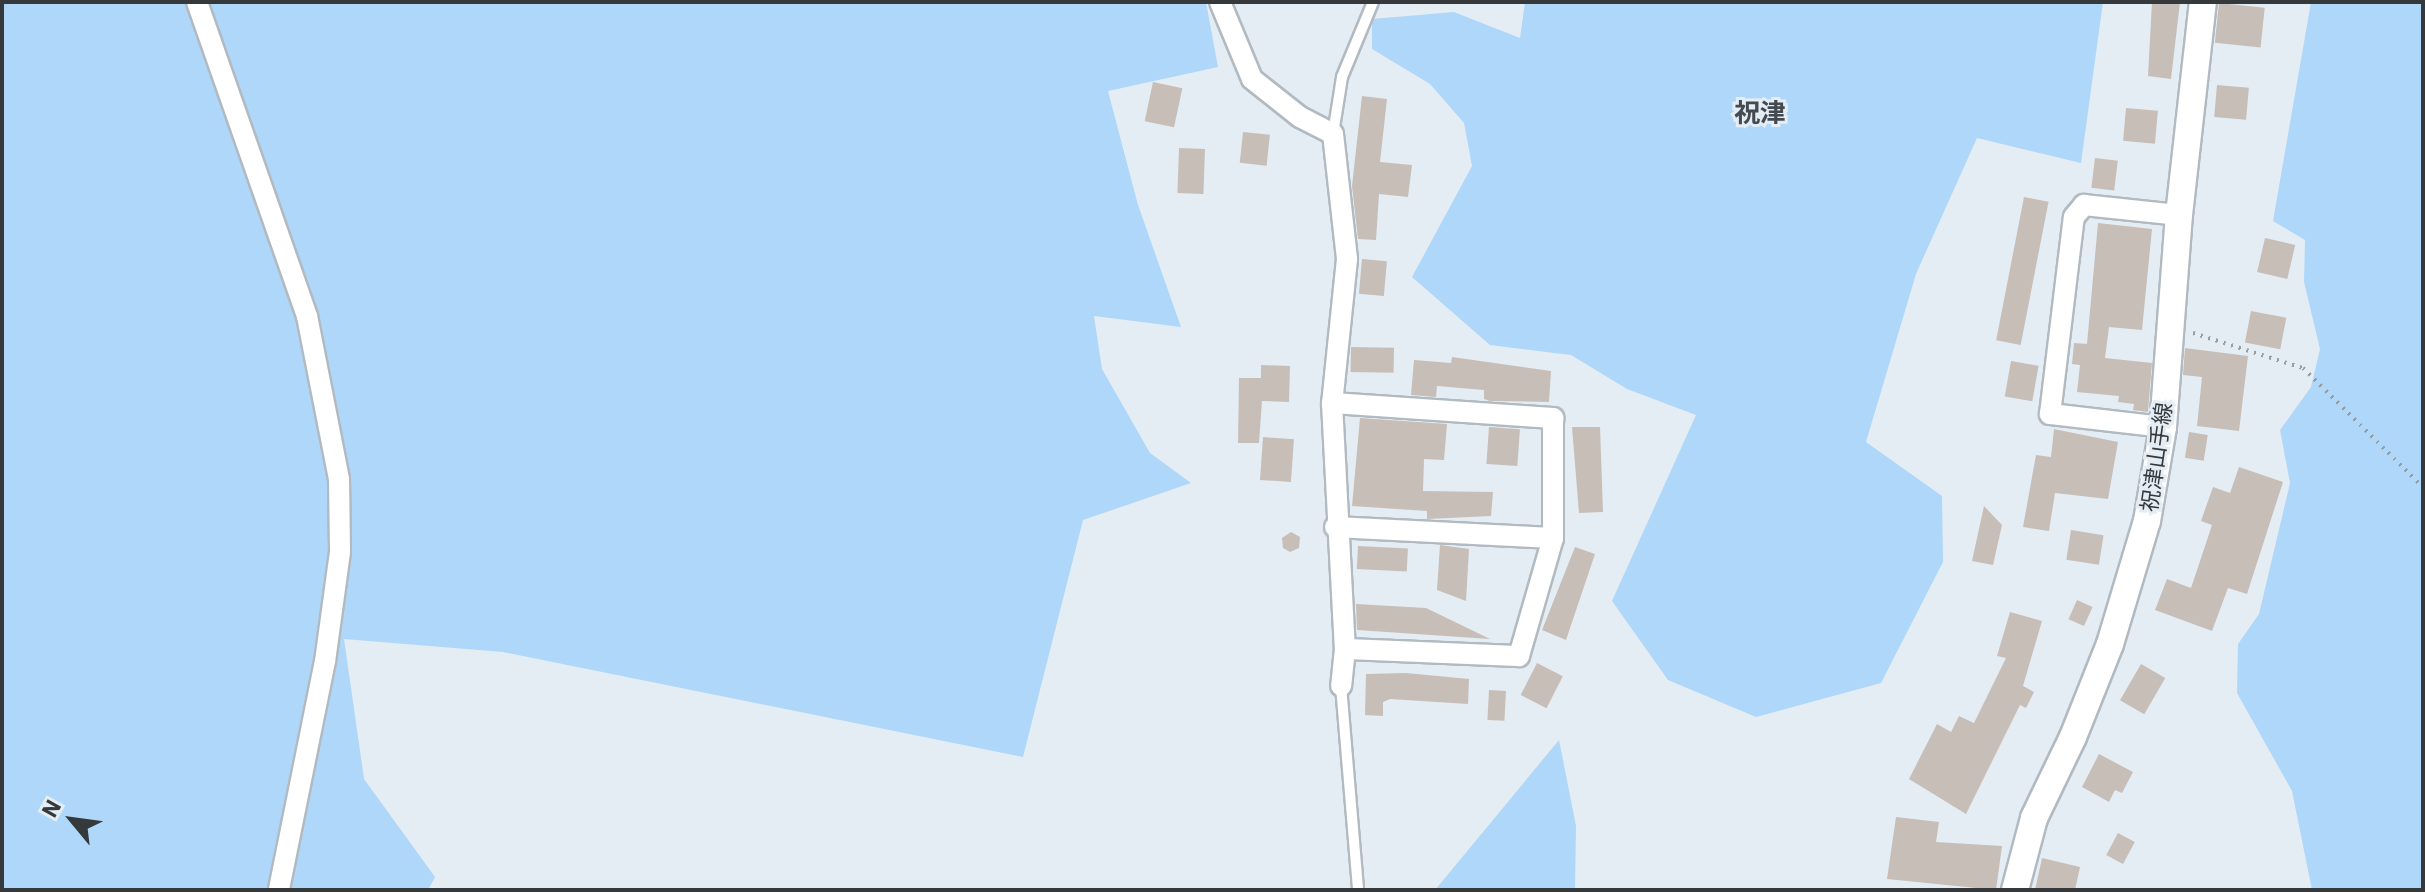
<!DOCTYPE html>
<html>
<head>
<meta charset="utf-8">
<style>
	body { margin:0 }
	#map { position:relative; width:2425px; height:892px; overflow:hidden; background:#e4edf4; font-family:"IBM Plex Sans","Noto Sans JP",sans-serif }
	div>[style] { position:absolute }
	.green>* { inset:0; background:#afd7f9 }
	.building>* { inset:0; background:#c7beb8; transform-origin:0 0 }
	.path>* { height:4px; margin-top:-2px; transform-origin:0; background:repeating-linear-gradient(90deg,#979ea3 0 2px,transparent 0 8px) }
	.roads { filter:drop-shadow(2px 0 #b2bac1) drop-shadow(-2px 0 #b2bac1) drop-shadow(0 2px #b2bac1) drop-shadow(0 -2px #b2bac1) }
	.service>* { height:10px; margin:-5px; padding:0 5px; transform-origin:5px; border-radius:5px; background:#fff }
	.minor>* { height:20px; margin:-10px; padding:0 10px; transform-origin:10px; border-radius:10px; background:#fff }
	.tertiary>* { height:26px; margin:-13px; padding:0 13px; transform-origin:13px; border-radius:13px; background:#fff }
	span { translate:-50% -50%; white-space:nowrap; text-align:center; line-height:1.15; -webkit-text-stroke:6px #e4edf4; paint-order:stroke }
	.street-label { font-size:22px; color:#35393c }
	.quarter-label { font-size:26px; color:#434a50; font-weight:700 }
	.frame { position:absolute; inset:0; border:4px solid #35393c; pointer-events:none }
	.north { position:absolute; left:32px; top:780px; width:80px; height:80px; -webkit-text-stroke:6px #e4edf4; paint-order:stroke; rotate:299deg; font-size:22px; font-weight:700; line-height:32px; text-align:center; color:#35393c }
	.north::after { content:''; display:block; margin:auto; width:28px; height:36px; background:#35393c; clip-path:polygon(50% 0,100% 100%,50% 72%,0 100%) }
</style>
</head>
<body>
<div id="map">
	<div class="green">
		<i style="clip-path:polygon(2px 2px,1206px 2px,1218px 67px,1108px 91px,1138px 205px,1181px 327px,1094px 316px,1102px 369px,1150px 453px,1191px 483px,1083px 520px,1023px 757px,503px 652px,344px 639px,364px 779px,435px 877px,428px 890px,2px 890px)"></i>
		<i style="clip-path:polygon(1525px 2px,2103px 2px,2081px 163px,1977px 138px,1916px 274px,1866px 442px,1942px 496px,1943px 562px,1881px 683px,1756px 717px,1668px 680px,1612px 601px,1696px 415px,1627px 389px,1571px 355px,1490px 345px,1412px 277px,1472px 166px,1464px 123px,1430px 84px,1372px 49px,1372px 19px,1454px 12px,1520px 38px)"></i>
		<i style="clip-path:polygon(2311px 2px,2423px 2px,2423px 890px,2312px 890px,2292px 791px,2237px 693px,2238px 644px,2259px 614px,2290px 483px,2280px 430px,2311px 387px,2320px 349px,2304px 282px,2305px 240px,2273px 221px)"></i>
		<i style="clip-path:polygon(1559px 740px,1576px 826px,1575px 890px,1435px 890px)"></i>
	</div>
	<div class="building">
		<i style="clip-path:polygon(2152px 2px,2180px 2px,2171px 79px,2148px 76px)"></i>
		<i style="left:2219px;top:3px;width:46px;height:40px;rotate:6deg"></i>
		<i style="left:1153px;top:82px;width:30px;height:40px;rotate:12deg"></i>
		<i style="left:2217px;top:85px;width:32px;height:32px;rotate:5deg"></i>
		<i style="clip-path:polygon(1362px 96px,1387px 99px,1380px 162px,1412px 165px,1408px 197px,1379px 194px,1376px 240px,1358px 239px,1352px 186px)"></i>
		<i style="left:2126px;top:108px;width:32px;height:33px;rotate:5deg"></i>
		<i style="left:1243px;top:132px;width:27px;height:31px;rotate:6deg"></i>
		<i style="left:1179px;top:148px;width:26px;height:45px;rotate:2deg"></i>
		<i style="left:2095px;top:158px;width:23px;height:30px;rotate:7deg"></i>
		<i style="left:2024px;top:197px;width:25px;height:146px;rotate:11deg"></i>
		<i style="clip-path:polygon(2098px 223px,2152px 229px,2142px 330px,2109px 327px,2105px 358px,2152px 363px,2148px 412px,2133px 410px,2134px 404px,2118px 402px,2119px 396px,2077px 392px,2080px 365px,2072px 364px,2074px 343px,2087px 344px)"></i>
		<i style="left:2265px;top:238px;width:31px;height:35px;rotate:13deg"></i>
		<i style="left:1362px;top:259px;width:25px;height:35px;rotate:5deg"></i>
		<i style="left:2251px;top:311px;width:36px;height:32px;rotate:11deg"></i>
		<i style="left:1351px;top:347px;width:43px;height:25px;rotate:1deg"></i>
		<i style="clip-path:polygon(2185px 348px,2248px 356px,2239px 431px,2197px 426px,2202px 377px,2183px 375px)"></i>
		<i style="clip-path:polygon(1452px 357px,1551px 371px,1549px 402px,1490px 401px,1484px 399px,1484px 390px,1437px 386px,1436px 397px,1411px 395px,1414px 360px,1451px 363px)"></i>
		<i style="left:2011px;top:361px;width:28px;height:36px;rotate:10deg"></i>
		<i style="clip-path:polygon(1261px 365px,1290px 366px,1289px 402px,1262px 401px,1259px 443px,1238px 443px,1239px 378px,1261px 378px)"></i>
		<i style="clip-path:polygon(1360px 418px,1447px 424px,1444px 460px,1424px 459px,1423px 491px,1493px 492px,1491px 516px,1427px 519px,1427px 511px,1352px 506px)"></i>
		<i style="left:1489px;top:427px;width:31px;height:37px;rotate:4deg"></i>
		<i style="clip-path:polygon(1572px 427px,1600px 427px,1603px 512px,1579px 513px)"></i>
		<i style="clip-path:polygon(2054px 429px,2118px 442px,2108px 499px,2055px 493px,2049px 531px,2023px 527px,2036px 455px,2051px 457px)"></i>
		<i style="left:2189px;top:432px;width:19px;height:26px;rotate:9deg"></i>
		<i style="left:1263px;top:437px;width:31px;height:43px;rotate:4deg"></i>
		<i style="clip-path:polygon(2239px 467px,2283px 482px,2247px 594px,2228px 588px,2212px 631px,2155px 610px,2167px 579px,2191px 588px,2212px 525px,2201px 521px,2213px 487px,2230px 493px)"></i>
		<i style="clip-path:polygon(1984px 506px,2002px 525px,1993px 565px,1972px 561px)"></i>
		<i style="left:2071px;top:530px;width:33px;height:30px;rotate:9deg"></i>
		<i style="clip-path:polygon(1291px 532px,1300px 537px,1299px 548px,1290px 552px,1283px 548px,1282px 538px)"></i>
		<i style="clip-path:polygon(1440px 545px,1469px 549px,1466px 601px,1437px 590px)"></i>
		<i style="left:1358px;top:546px;width:50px;height:23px;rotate:3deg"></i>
		<i style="clip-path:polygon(1575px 547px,1595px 554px,1566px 640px,1542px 630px)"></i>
		<i style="left:2077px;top:600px;width:17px;height:21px;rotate:24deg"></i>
		<i style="clip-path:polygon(1356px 604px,1426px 608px,1490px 639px,1357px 630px)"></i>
		<i style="clip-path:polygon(2010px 612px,2042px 621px,2023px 686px,2034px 692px,2026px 708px,2020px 705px,1966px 814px,1909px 779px,1937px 724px,1951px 732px,1959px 716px,1974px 723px,2006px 658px,1997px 656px)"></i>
		<i style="left:1537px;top:663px;width:29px;height:36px;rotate:27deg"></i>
		<i style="left:2141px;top:664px;width:28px;height:42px;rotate:30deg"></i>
		<i style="clip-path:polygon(1406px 673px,1469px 679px,1468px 704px,1390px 699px,1383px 702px,1383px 716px,1365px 715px,1366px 674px)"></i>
		<i style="left:1489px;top:690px;width:17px;height:30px;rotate:3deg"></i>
		<i style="clip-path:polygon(2099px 754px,2133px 772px,2122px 793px,2115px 790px,2109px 802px,2082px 787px)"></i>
		<i style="clip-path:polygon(1896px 817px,1939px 822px,1936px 842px,2002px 846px,1996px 890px,1887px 879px)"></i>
		<i style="left:2118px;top:833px;width:19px;height:25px;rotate:28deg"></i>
		<i style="clip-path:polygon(2042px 858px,2080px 867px,2075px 890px,2035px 890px)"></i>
	</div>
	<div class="path">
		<i style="left:2193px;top:333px;width:115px;rotate:17.7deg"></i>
		<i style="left:2303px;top:368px;width:169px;rotate:44.8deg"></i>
	</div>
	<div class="roads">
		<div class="service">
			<i style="left:1333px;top:134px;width:58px;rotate:-81deg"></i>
			<i style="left:1342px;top:77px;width:81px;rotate:-67.5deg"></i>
			<i style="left:1341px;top:686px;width:205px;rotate:85.2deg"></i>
		</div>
		<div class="minor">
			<i style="left:197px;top:2px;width:333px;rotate:70.7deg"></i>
			<i style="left:307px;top:316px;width:166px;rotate:78.9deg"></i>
			<i style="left:339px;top:479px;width:73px;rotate:89.2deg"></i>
			<i style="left:340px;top:552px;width:110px;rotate:97.8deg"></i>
			<i style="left:325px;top:661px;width:234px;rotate:101.4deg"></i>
			<i style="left:1220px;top:2px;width:83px;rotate:67.4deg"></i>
			<i style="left:1252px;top:79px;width:61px;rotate:38.4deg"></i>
			<i style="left:1300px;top:117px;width:37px;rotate:27deg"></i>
			<i style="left:1333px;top:134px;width:126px;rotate:83.6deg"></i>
			<i style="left:1347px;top:259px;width:145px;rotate:95.9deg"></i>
			<i style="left:1332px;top:403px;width:246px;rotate:87deg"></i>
			<i style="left:1345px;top:649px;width:37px;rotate:96deg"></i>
			<i style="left:1332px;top:403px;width:222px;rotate:3.9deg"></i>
			<i style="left:1553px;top:418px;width:120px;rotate:90deg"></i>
			<i style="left:1553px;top:538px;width:123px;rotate:106.1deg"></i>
			<i style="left:1519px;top:656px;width:174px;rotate:-177.7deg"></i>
			<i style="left:2163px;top:427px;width:114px;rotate:-173.4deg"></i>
			<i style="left:2050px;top:414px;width:198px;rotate:-83.1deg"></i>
			<i style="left:2074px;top:217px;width:16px;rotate:-50deg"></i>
			<i style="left:2084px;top:205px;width:96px;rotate:6deg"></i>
			<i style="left:1335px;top:527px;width:218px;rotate:2.9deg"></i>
		</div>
		<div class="tertiary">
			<i style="left:2015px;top:890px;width:74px;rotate:-75.2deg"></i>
			<i style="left:2034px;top:818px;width:90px;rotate:-64.3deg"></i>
			<i style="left:2073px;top:737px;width:100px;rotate:-68.3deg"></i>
			<i style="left:2110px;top:644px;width:128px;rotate:-73.3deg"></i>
			<i style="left:2147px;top:521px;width:95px;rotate:-80.3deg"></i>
			<i style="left:2163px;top:427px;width:213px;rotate:-85.7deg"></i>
			<i style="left:2179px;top:215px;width:214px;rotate:-83.6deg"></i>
		</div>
	</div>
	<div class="street-label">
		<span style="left:2156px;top:457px;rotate:-82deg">祝津山手線</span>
	</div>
	<div class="quarter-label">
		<span style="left:1760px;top:113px">祝津</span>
	</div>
	<div class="frame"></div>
	<div class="north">N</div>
</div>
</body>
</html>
